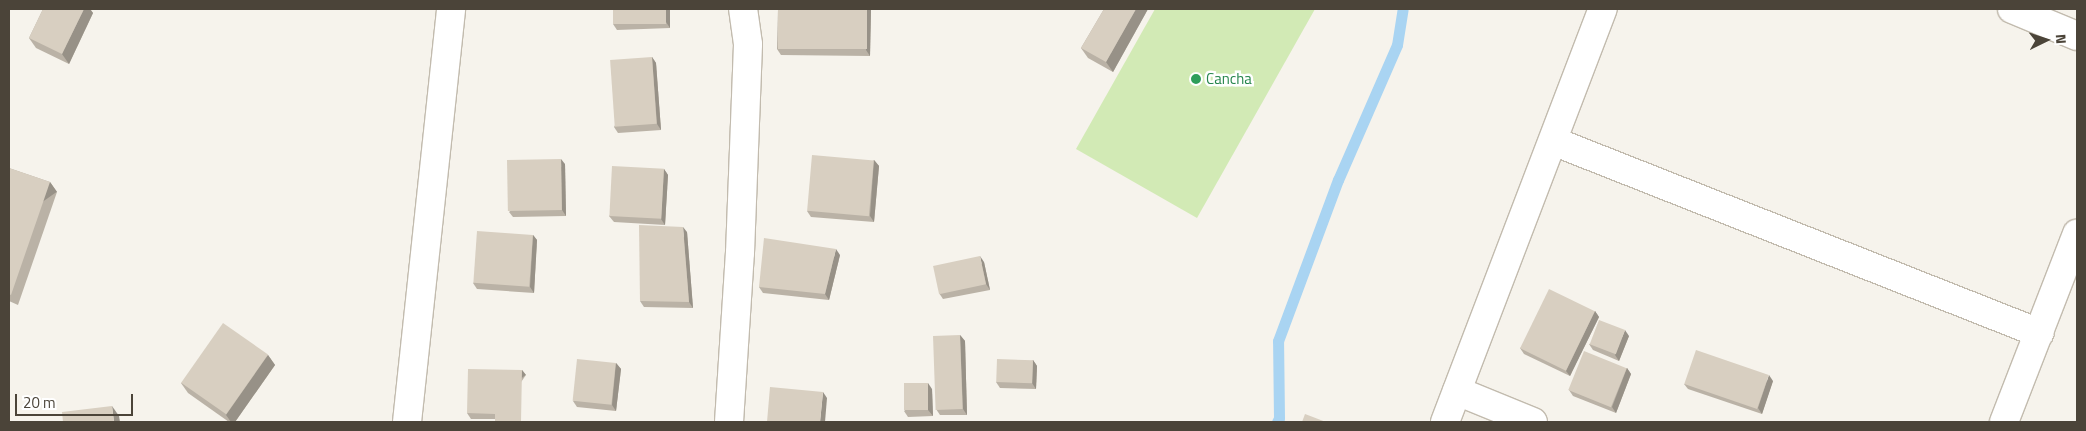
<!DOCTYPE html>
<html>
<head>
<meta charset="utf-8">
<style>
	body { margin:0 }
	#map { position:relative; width:2086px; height:431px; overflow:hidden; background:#f6f3ec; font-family:"Titillium Web",sans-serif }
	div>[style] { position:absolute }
	.green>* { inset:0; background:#d2eab5 }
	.stream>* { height:11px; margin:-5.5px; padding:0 5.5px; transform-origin:5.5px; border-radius:5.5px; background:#a9d4f2 }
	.roads { filter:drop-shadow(1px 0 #c2bbae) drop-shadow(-1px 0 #c2bbae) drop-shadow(0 1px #c2bbae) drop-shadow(0 -1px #c2bbae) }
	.minor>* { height:28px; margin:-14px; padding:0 14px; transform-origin:14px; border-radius:14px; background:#fff }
	.wall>* { inset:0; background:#bab2a6 }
	.shaded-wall>* { inset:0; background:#979187; transform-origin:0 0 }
	.building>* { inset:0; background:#d8cfc1; transform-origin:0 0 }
	.dots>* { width:14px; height:14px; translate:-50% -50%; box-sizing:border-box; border:2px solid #fff; border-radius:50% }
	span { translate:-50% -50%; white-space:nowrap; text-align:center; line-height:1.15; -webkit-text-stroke:5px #fff; paint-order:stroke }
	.leisure-label { font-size:15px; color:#27864d }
	.left { translate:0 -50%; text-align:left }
	.frame { position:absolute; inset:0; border:10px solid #4b4439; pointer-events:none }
	.north { position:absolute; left:2021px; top:15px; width:50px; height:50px; -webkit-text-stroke:4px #fff; paint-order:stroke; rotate:86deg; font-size:14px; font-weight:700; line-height:20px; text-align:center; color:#4b4439 }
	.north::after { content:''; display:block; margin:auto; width:18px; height:22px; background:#4b4439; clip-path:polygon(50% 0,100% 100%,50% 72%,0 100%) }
	.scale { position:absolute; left:15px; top:394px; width:118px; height:22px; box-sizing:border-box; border:2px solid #4b4439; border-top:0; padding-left:6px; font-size:15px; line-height:18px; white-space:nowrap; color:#4b4439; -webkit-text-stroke:4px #fff; paint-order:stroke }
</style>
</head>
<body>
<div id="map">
	<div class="green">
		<i style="clip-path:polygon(1155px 9px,1315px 9px,1197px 218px,1076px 149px)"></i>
	</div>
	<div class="stream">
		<i style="left:1277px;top:422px;width:4px;rotate:-63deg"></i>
		<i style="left:1279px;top:418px;width:77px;rotate:-90.7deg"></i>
		<i style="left:1278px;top:341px;width:172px;rotate:-69.6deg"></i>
		<i style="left:1338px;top:180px;width:147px;rotate:-66.4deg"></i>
		<i style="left:1397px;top:45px;width:36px;rotate:-81deg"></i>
	</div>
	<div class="roads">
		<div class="minor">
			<i style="left:2012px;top:9px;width:70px;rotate:22.6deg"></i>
			<i style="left:1553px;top:141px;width:523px;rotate:21.56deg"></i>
			<i style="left:1457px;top:391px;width:82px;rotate:22.2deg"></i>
			<i style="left:407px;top:422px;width:415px;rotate:-83.9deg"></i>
			<i style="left:729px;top:422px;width:169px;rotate:-86.3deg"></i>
			<i style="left:740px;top:253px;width:209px;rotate:-87.8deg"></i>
			<i style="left:748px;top:44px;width:35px;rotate:-98deg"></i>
			<i style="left:1445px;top:422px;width:442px;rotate:-69.1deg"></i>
			<i style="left:2004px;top:422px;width:202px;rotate:-68.8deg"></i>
		</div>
	</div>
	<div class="wall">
		<i style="clip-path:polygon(43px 9px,90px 9px,93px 13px,69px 64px,36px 48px,29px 38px)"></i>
		<i style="clip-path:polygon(670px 9px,670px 28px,617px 30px,613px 24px)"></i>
		<i style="clip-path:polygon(778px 9px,871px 9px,870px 56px,781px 55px,777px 49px)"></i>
		<i style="clip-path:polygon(1104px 9px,1148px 9px,1113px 72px,1088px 58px,1081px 48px)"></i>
		<i style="clip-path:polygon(652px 57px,656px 63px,661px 130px,618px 133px,614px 127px)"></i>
		<i style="clip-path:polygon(874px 160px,879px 166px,874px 222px,811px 217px,807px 211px)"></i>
		<i style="clip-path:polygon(565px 164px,566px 216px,513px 217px,509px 212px)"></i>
		<i style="clip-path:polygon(9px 168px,50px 182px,57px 192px,18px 305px,9px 301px)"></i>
		<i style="clip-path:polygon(664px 169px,668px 175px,665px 225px,614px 222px,609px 216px)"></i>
		<i style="clip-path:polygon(687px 232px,693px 308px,644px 307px,640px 301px)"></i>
		<i style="clip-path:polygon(533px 235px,537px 240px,534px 293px,477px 289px,473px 283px)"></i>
		<i style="clip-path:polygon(840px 255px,829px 300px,763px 293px,759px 287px)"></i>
		<i style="clip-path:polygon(984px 262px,990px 290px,943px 299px,939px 293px)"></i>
		<i style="clip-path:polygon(1595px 311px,1599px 317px,1570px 376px,1524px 354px,1520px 348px)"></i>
		<i style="clip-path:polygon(960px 335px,965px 341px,967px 415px,940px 415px,936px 409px)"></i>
		<i style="clip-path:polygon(1629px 336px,1619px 361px,1593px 350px,1589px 344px)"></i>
		<i style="clip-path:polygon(268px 355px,275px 365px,235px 422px,229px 422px,188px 393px,181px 383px)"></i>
		<i style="clip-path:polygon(1033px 360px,1037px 366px,1036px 389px,1000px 388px,996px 382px)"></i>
		<i style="clip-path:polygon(616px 363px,621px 369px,616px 411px,577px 407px,573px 401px)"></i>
		<i style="clip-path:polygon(1627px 368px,1631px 374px,1616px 413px,1573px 396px,1569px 390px)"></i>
		<i style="clip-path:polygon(522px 370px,526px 375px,495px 419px,471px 419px,467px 413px)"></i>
		<i style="clip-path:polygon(1773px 381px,1762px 414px,1688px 389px,1684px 384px)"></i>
		<i style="clip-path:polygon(932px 389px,933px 416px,908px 417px,904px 411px)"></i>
	</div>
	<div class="shaded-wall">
		<i style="clip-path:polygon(84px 9px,90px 9px,93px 13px,69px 64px,62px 54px)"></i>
		<i style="clip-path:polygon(666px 9px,670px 9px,670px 28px,666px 22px)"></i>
		<i style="clip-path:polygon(867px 9px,871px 9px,870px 56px,866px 50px)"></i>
		<i style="clip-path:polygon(1136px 9px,1148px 9px,1113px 72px,1106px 62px)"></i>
		<i style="clip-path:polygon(652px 57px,656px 63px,661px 130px,657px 124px)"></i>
		<i style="clip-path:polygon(561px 159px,565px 164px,566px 216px,562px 210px)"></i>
		<i style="clip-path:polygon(874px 160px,879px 166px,874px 222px,870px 216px)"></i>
		<i style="clip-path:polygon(664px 169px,668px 175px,665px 225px,661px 219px)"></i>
		<i style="left:50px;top:182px;width:12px;height:120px;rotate:55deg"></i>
		<i style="clip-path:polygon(683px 227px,687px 232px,693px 308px,689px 302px)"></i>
		<i style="clip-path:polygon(533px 235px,537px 240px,534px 293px,530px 287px)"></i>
		<i style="clip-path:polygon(836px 249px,840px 255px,829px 300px,825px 294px)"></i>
		<i style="clip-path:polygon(980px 256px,984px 262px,990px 290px,986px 284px)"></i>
		<i style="clip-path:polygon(1595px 311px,1599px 317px,1570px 376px,1566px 371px)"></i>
		<i style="clip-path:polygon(1625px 330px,1629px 336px,1619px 361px,1615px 355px)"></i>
		<i style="clip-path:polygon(960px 335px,965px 341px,967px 415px,963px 409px)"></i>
		<i style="clip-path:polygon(268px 355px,275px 365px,235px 422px,231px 422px,226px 415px)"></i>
		<i style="clip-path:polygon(1033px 360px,1037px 366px,1036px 389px,1032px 383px)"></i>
		<i style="clip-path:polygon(616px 363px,621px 369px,616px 411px,612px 405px)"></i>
		<i style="clip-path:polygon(1627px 368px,1631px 374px,1616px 413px,1612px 407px)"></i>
		<i style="left:522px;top:370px;width:6px;height:52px;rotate:51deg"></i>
		<i style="clip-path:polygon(1769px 375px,1773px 381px,1762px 414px,1758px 408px)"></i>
		<i style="clip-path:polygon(928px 383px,932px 389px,933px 416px,928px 410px)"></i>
		<i style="clip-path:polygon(823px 392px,827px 398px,825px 422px,820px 422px)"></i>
		<i style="clip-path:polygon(112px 406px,119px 416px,120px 422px,114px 422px)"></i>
	</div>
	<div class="building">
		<i style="clip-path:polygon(43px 9px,84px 9px,62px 54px,29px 38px)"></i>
		<i style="left:613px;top:9px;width:53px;height:15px"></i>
		<i style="left:778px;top:9px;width:89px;height:40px"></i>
		<i style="clip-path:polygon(1104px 9px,1136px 9px,1106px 62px,1081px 48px)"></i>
		<i style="left:652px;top:57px;width:67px;height:42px;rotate:86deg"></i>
		<i style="left:812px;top:155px;width:62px;height:56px;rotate:5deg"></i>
		<i style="left:561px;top:159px;width:51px;height:54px;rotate:89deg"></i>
		<i style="left:612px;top:166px;width:52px;height:50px;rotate:3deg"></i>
		<i style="clip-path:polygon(9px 168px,50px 182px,11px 295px,9px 294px)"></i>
		<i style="clip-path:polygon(639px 225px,683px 227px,689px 302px,640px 301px)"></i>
		<i style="left:477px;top:231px;width:56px;height:52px;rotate:4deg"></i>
		<i style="clip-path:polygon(764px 238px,836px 249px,825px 294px,759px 287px)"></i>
		<i style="left:980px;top:256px;width:29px;height:48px;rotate:78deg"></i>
		<i style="left:1549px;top:289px;width:51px;height:66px;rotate:26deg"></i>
		<i style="left:1599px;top:320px;width:28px;height:26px;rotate:21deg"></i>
		<i style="left:223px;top:323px;width:55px;height:73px;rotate:35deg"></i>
		<i style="left:960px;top:335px;width:74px;height:27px;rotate:88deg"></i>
		<i style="left:1696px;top:350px;width:77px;height:36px;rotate:19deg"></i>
		<i style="left:1584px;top:351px;width:46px;height:42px;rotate:22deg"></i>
		<i style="left:577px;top:359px;width:39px;height:42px;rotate:6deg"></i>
		<i style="left:997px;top:359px;width:36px;height:23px;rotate:2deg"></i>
		<i style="clip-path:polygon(468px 369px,522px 370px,521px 422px,495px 422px,495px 414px,467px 413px)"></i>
		<i style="left:928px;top:383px;width:27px;height:24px;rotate:90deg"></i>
		<i style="clip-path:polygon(770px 387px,823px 392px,820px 422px,767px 422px)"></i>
		<i style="clip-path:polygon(112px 406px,114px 422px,63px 422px,62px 412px)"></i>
		<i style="clip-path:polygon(1305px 414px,1326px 422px,1302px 422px)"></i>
	</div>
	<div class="dots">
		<i style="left:1196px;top:79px;background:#2e9e5b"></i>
	</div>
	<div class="leisure-label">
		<span class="left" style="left:1206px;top:79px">Cancha</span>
	</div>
	<div class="frame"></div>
	<div class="north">N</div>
	<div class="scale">20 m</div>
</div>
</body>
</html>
